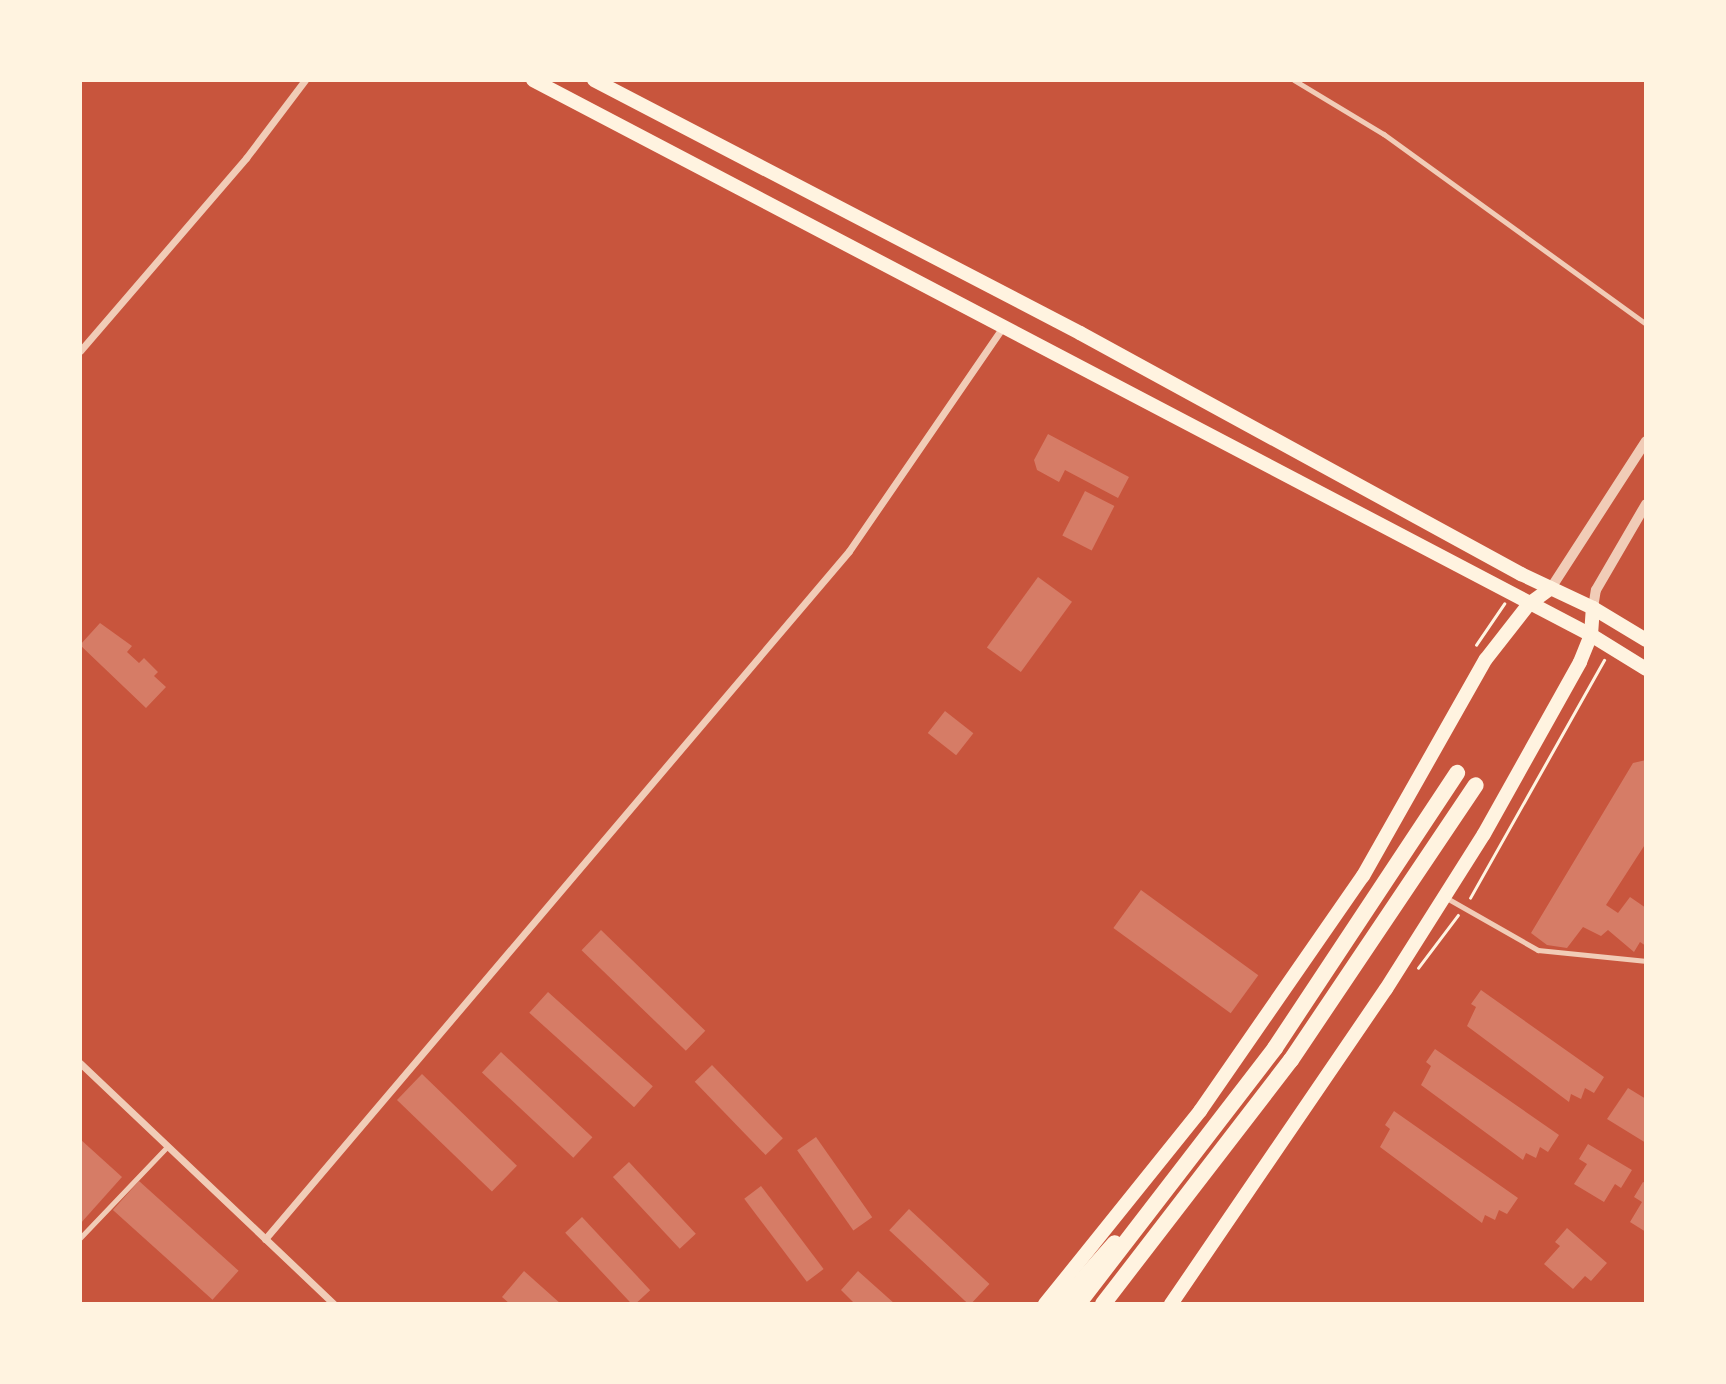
<!DOCTYPE html>
<html>
<head>
<meta charset="utf-8">
<style>
	body { margin:0 }
	#map { position:relative; width:1726px; height:1384px; overflow:hidden; background:#c8553d; font-family:"Titillium Web",sans-serif }
	div>[style] { position:absolute }
	.building>* { inset:0; background:#d67c66; transform-origin:0 0 }
	.path>* { height:2.5px; margin:-1.25px; padding:0 1.25px; transform-origin:1.25px; border-radius:1.25px; background:#fff3e0 }
	.service>* { height:4.5px; margin:-2.25px; padding:0 2.25px; transform-origin:2.25px; border-radius:2.25px; background:#f1ccb7 }
	.minor>* { height:7px; margin:-3.5px; padding:0 3.5px; transform-origin:3.5px; border-radius:3.5px; background:#f1ccb7 }
	.tertiary>* { height:10px; margin:-5px; padding:0 5px; transform-origin:5px; border-radius:5px; background:#f1ccb7 }
	.primary>* { height:14px; margin:-7px; padding:0 7px; transform-origin:7px; border-radius:7px; background:#fff3e0 }
	.trunk>* { height:16px; margin:-8px; padding:0 8px; transform-origin:8px; border-radius:8px; background:#fff3e0 }
	span { translate:-50% -50%; white-space:nowrap; text-align:center; line-height:1.15; -webkit-text-stroke:6px #fff3e0; paint-order:stroke }
	.frame { position:absolute; inset:0; border:82px solid #fff3e0; pointer-events:none }
</style>
</head>
<body>
<div id="map">
	<div class="building">
		<i style="clip-path:polygon(1048px 434px,1129px 477px,1118px 498px,1065px 470px,1059px 482px,1037px 470px,1034px 460px)"></i>
		<i style="left:1085px;top:491px;width:33px;height:50px;rotate:27deg"></i>
		<i style="left:1038px;top:577px;width:42px;height:87px;rotate:36deg"></i>
		<i style="clip-path:polygon(100px 623px,132px 646px,127px 652px,139px 663px,144px 658px,158px 672px,154px 676px,166px 687px,146px 708px,80px 645px)"></i>
		<i style="left:945px;top:711px;width:36px;height:28px;rotate:38deg"></i>
		<i style="clip-path:polygon(1646px 760px,1646px 843px,1606px 905px,1618px 913px,1630px 897px,1646px 908px,1646px 946px,1640px 942px,1634px 952px,1608px 930px,1601px 936px,1583px 927px,1567px 948px,1547px 945px,1531px 933px,1633px 763px)"></i>
		<i style="left:1141px;top:890px;width:145px;height:47px;rotate:36deg"></i>
		<i style="left:601px;top:930px;width:145px;height:28px;rotate:44deg"></i>
		<i style="clip-path:polygon(1481px 990px,1604px 1077px,1594px 1093px,1585px 1088px,1581px 1099px,1571px 1094px,1569px 1102px,1467px 1026px,1476px 1007px,1471px 1004px)"></i>
		<i style="left:548px;top:992px;width:141px;height:28px;rotate:42deg"></i>
		<i style="clip-path:polygon(1435px 1049px,1559px 1135px,1548px 1152px,1540px 1147px,1536px 1158px,1526px 1153px,1523px 1160px,1421px 1085px,1431px 1066px,1426px 1062px)"></i>
		<i style="left:501px;top:1052px;width:125px;height:28px;rotate:43deg"></i>
		<i style="left:712px;top:1065px;width:102px;height:24px;rotate:46deg"></i>
		<i style="left:422px;top:1074px;width:132px;height:36px;rotate:44deg"></i>
		<i style="clip-path:polygon(1628px 1088px,1646px 1099px,1646px 1143px,1607px 1119px)"></i>
		<i style="clip-path:polygon(1394px 1111px,1518px 1198px,1507px 1214px,1499px 1210px,1495px 1220px,1485px 1215px,1482px 1223px,1380px 1147px,1390px 1129px,1385px 1125px)"></i>
		<i style="left:816px;top:1137px;width:98px;height:23px;rotate:55deg"></i>
		<i style="clip-path:polygon(80px 1139px,122px 1177px,80px 1224px)"></i>
		<i style="clip-path:polygon(1588px 1144px,1632px 1170px,1621px 1188px,1615px 1184px,1604px 1202px,1574px 1184px,1587px 1164px,1579px 1159px)"></i>
		<i style="left:629px;top:1162px;width:98px;height:22px;rotate:47deg"></i>
		<i style="left:139px;top:1181px;width:134px;height:39px;rotate:42deg"></i>
		<i style="clip-path:polygon(1643px 1182px,1646px 1183px,1646px 1232px,1630px 1222px,1642px 1202px,1634px 1197px)"></i>
		<i style="left:761px;top:1186px;width:104px;height:21px;rotate:53deg"></i>
		<i style="left:909px;top:1209px;width:110px;height:29px;rotate:43deg"></i>
		<i style="left:582px;top:1217px;width:100px;height:23px;rotate:47deg"></i>
		<i style="clip-path:polygon(1567px 1228px,1607px 1263px,1591px 1281px,1585px 1276px,1573px 1289px,1544px 1264px,1560px 1246px,1555px 1242px)"></i>
		<i style="clip-path:polygon(524px 1271px,561px 1304px,510px 1304px,502px 1297px)"></i>
		<i style="clip-path:polygon(858px 1271px,895px 1304px,855px 1304px,841px 1290px)"></i>
	</div>
	<div class="path">
		<i style="left:1476px;top:645px;width:50px;rotate:-55.7deg"></i>
		<i style="left:1470px;top:898px;width:273px;rotate:-60.6deg"></i>
		<i style="left:1418px;top:968px;width:66px;rotate:-53deg"></i>
	</div>
	<div class="service">
		<i style="left:1294px;top:80px;width:105px;rotate:31deg"></i>
		<i style="left:1384px;top:134px;width:324px;rotate:35.9deg"></i>
		<i style="left:1447px;top:898px;width:105px;rotate:29.7deg"></i>
		<i style="left:1538px;top:950px;width:109px;rotate:5.8deg"></i>
		<i style="left:80px;top:1238px;width:127px;rotate:-46.3deg"></i>
	</div>
	<div class="minor">
		<i style="left:80px;top:351px;width:255px;rotate:-49.3deg"></i>
		<i style="left:246px;top:158px;width:98px;rotate:-52.9deg"></i>
		<i style="left:80px;top:1063px;width:350px;rotate:43.5deg"></i>
		<i style="left:265px;top:1239px;width:902px;rotate:-49.67deg"></i>
		<i style="left:849px;top:551px;width:272px;rotate:-55.5deg"></i>
	</div>
	<div class="tertiary">
		<i style="left:1551px;top:588px;width:175px;rotate:-57.1deg"></i>
		<i style="left:1593px;top:608px;width:18px;rotate:-81deg"></i>
		<i style="left:1596px;top:590px;width:99px;rotate:-59.8deg"></i>
	</div>
	<div class="primary">
		<i style="left:533px;top:80px;width:1195px;rotate:27.68deg"></i>
		<i style="left:1591px;top:635px;width:65px;rotate:31.7deg"></i>
		<i style="left:594px;top:80px;width:548px;rotate:27.5deg"></i>
		<i style="left:1080px;top:333px;width:503px;rotate:28.66deg"></i>
		<i style="left:1521px;top:574px;width:80px;rotate:25.3deg"></i>
		<i style="left:1593px;top:608px;width:62px;rotate:31.1deg"></i>
		<i style="left:1045px;top:1304px;width:248px;rotate:-51.2deg"></i>
		<i style="left:1200px;top:1111px;width:286px;rotate:-55.3deg"></i>
		<i style="left:1363px;top:876px;width:249px;rotate:-60.5deg"></i>
		<i style="left:1486px;top:659px;width:70px;rotate:-52deg"></i>
		<i style="left:1529px;top:604px;width:27px;rotate:-36deg"></i>
		<i style="left:1171px;top:1304px;width:381px;rotate:-55.7deg"></i>
		<i style="left:1386px;top:989px;width:183px;rotate:-57.7deg"></i>
		<i style="left:1484px;top:834px;width:197px;rotate:-60.8deg"></i>
		<i style="left:1580px;top:662px;width:29px;rotate:-68deg"></i>
		<i style="left:1591px;top:635px;width:27px;rotate:-86deg"></i>
	</div>
	<div class="trunk">
		<i style="left:1061px;top:1304px;width:81px;rotate:-48.5deg"></i>
		<i style="left:1078px;top:1304px;width:323px;rotate:-52.4deg"></i>
		<i style="left:1275px;top:1048px;width:330px;rotate:-56.5deg"></i>
		<i style="left:1103px;top:1304px;width:308px;rotate:-52.4deg"></i>
		<i style="left:1291px;top:1060px;width:331px;rotate:-56.1deg"></i>
	</div>
	<div class="frame"></div>
</div>
</body>
</html>
